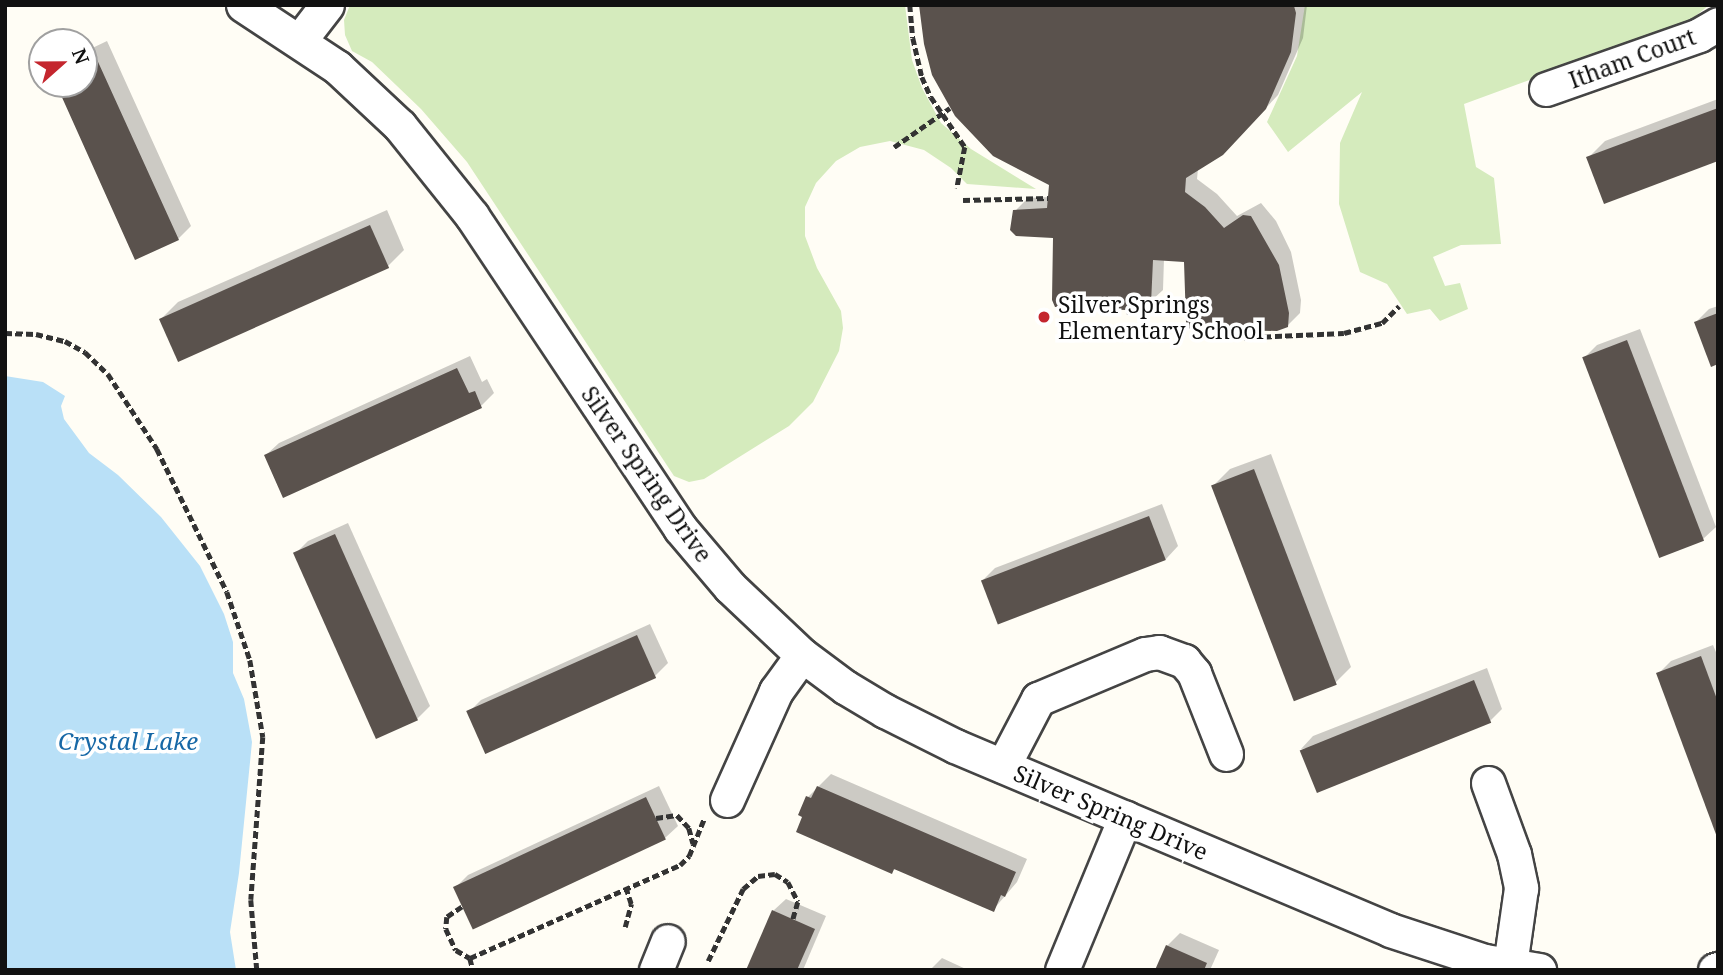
<!DOCTYPE html>
<html>
<head>
<meta charset="utf-8">
<style>
	body { margin:0 }
	#map { position:relative; width:1723px; height:975px; overflow:hidden; background:#fffdf5; font-family:"Noto Serif",serif }
	div>[style] { position:absolute }
	.green>* { inset:0; background:#d5ebbd }
	.water>* { inset:0; background:#b9e0f7 }
	.shadow>* { inset:0; background:#0003 }
	.building>* { inset:0; background:#5a524d; transform-origin:0 0 }
	.path>* { height:4.5px; margin-top:-2.25px; transform-origin:0; background:repeating-linear-gradient(90deg,#333 0 7px,transparent 0 10.5px) }
	.roads { filter:drop-shadow(2px 0 #444) drop-shadow(-2px 0 #444) drop-shadow(0 2px #444) drop-shadow(0 -2px #444) }
	.minor>* { height:33px; margin:-16.5px; padding:0 16.5px; transform-origin:16.5px; border-radius:16.5px; background:#fff }
	.dots>* { width:19px; height:19px; translate:-50% -50%; box-sizing:border-box; border:4px solid #fff; border-radius:50% }
	span { translate:-50% -50%; white-space:nowrap; text-align:center; line-height:1.15; -webkit-text-stroke:7px #fff; paint-order:stroke }
	.street-label { font-size:23px; color:#111 }
	.poi-label { font-size:23px; color:#111 }
	.left { translate:0 -50%; text-align:left }
	.water-label { font-size:24px; color:#1768a6; font-style:italic }
	.frame { position:absolute; inset:0; border:7px solid #111; pointer-events:none }
	.north { position:absolute; left:28px; top:28px; width:70px; height:70px; box-sizing:border-box; background:#fff; border:2px solid #a0a0a0; border-radius:50%; rotate:69deg; font-size:19px; font-weight:700; line-height:28px; text-align:center; color:#111 }
	.north::after { content:''; display:block; margin:auto; width:24px; height:32px; background:#c4262e; clip-path:polygon(50% 0,100% 100%,50% 72%,0 100%) }
</style>
</head>
<body>
<div id="map">
	<div class="green">
		<i style="clip-path:polygon(350px 5px,905px 5px,912px 60px,922px 88px,941px 123px,971px 149px,1036px 189px,967px 184px,951px 168px,924px 150px,890px 141px,860px 147px,836px 161px,816px 183px,805px 207px,805px 236px,817px 268px,841px 311px,843px 328px,839px 351px,813px 402px,789px 426px,704px 479px,689px 482px,674px 476px,467px 162px,421px 109px,372px 62px,352px 51px,345px 35px,344px 20px)"></i>
		<i style="clip-path:polygon(1305px 5px,1709px 5px,1692px 19px,1673px 27px,1464px 104px,1476px 167px,1494px 178px,1501px 244px,1461px 245px,1433px 257px,1445px 286px,1460px 283px,1468px 309px,1440px 321px,1430px 309px,1407px 314px,1387px 284px,1360px 272px,1339px 204px,1340px 143px,1362px 92px,1288px 152px,1267px 122px,1297px 56px)"></i>
	</div>
	<div class="water">
		<i style="clip-path:polygon(5px 376px,43px 382px,65px 396px,61px 406px,64px 419px,89px 453px,118px 475px,161px 517px,200px 566px,224px 614px,233px 642px,233px 673px,244px 699px,252px 742px,239px 873px,230px 932px,236px 970px,5px 970px)"></i>
	</div>
	<div class="shadow">
		<i style="clip-path:polygon(921px 5px,1307px 5px,1303px 38px,1278px 95px,1236px 140px,1198px 169px,1197px 179px,1217px 194px,1237px 216px,1261px 203px,1276px 221px,1291px 252px,1301px 300px,1300px 313px,1287px 326px,1186px 260px,1164px 259px,1163px 290px,1138px 313px,1128px 309px,1055px 236px,1013px 232px,1015px 211px,1028px 198px,1050px 197px,1051px 184px)"></i>
		<i style="clip-path:polygon(107px 41px,191px 226px,178px 239px,58px 84px,84px 84px,84px 52px)"></i>
		<i style="clip-path:polygon(1718px 99px,1718px 159px,1588px 158px,1605px 141px)"></i>
		<i style="clip-path:polygon(387px 210px,404px 250px,388px 266px,161px 319px,178px 302px)"></i>
		<i style="clip-path:polygon(1718px 306px,1718px 362px,1696px 322px,1709px 309px)"></i>
		<i style="clip-path:polygon(1640px 329px,1716px 527px,1703px 539px,1584px 358px,1597px 345px)"></i>
		<i style="clip-path:polygon(470px 356px,482px 382px,487px 379px,494px 393px,481px 406px,284px 495px,266px 455px,279px 443px)"></i>
		<i style="clip-path:polygon(1271px 454px,1351px 667px,1334px 684px,1213px 486px,1230px 469px)"></i>
		<i style="clip-path:polygon(1162px 504px,1178px 546px,1166px 559px,983px 580px,995px 568px)"></i>
		<i style="clip-path:polygon(348px 523px,430px 706px,417px 719px,295px 554px,308px 541px)"></i>
		<i style="clip-path:polygon(650px 624px,668px 663px,655px 676px,469px 712px,481px 700px)"></i>
		<i style="clip-path:polygon(1713px 645px,1718px 657px,1718px 833px,1658px 674px,1671px 661px)"></i>
		<i style="clip-path:polygon(1487px 668px,1502px 709px,1490px 721px,1301px 749px,1313px 736px)"></i>
		<i style="clip-path:polygon(831px 774px,1027px 859px,1017px 882px,993px 910px,896px 868px,892px 872px,808px 797px)"></i>
		<i style="clip-path:polygon(659px 786px,678px 826px,665px 838px,474px 928px,455px 888px,468px 875px)"></i>
		<i style="clip-path:polygon(786px 899px,826px 916px,803px 970px,748px 970px,773px 911px)"></i>
		<i style="clip-path:polygon(1180px 933px,1219px 950px,1210px 970px,1157px 970px,1167px 946px)"></i>
		<i style="clip-path:polygon(942px 958px,968px 970px,930px 970px)"></i>
	</div>
	<div class="building">
		<i style="clip-path:polygon(919px 5px,1294px 6px,1296px 13px,1291px 52px,1266px 109px,1223px 155px,1186px 178px,1185px 192px,1205px 207px,1224px 228px,1243px 215px,1251px 216px,1279px 265px,1289px 313px,1288px 327px,1277px 331px,1190px 329px,1186px 322px,1184px 262px,1153px 260px,1151px 304px,1148px 308px,1138px 310px,1139px 315px,1127px 315px,1126px 310px,1055px 307px,1052px 300px,1053px 238px,1016px 236px,1010px 230px,1013px 210px,1047px 208px,1049px 185px,993px 156px,955px 116px,932px 75px,924px 44px)"></i>
		<i style="clip-path:polygon(94px 53px,179px 240px,135px 260px,56px 84px,84px 84px,84px 58px)"></i>
		<i style="clip-path:polygon(1718px 108px,1718px 161px,1604px 204px,1586px 157px)"></i>
		<i style="left:370px;top:225px;width:47px;height:231px;rotate:66deg"></i>
		<i style="clip-path:polygon(1718px 313px,1718px 364px,1711px 367px,1694px 322px)"></i>
		<i style="left:1627px;top:340px;width:215px;height:48px;rotate:69deg"></i>
		<i style="clip-path:polygon(457px 368px,469px 393px,475px 391px,482px 408px,283px 498px,264px 455px)"></i>
		<i style="left:1254px;top:469px;width:231px;height:46px;rotate:69deg"></i>
		<i style="left:1149px;top:516px;width:47px;height:180px;rotate:69deg"></i>
		<i style="left:335px;top:534px;width:204px;height:46px;rotate:66deg"></i>
		<i style="left:637px;top:635px;width:47px;height:187px;rotate:66deg"></i>
		<i style="clip-path:polygon(1701px 656px,1718px 702px,1717px 837px,1656px 673px)"></i>
		<i style="left:1474px;top:680px;width:46px;height:188px;rotate:68deg"></i>
		<i style="clip-path:polygon(817px 786px,1016px 872px,1005px 897px,1001px 895px,994px 912px,894px 869px,892px 874px,796px 832px,802px 817px,798px 815px,806px 796px,811px 798px)"></i>
		<i style="left:646px;top:797px;width:47px;height:213px;rotate:65deg"></i>
		<i style="clip-path:polygon(772px 910px,815px 929px,797px 970px,746px 970px)"></i>
		<i style="clip-path:polygon(1166px 945px,1207px 963px,1204px 970px,1155px 970px)"></i>
	</div>
	<div class="path">
		<i style="left:910px;top:5px;width:33px;rotate:85deg"></i>
		<i style="left:913px;top:38px;width:40px;rotate:77deg"></i>
		<i style="left:922px;top:77px;width:22px;rotate:66deg"></i>
		<i style="left:931px;top:97px;width:60px;rotate:55.8deg"></i>
		<i style="left:965px;top:147px;width:42px;rotate:101deg"></i>
		<i style="left:894px;top:147px;width:68px;rotate:-34.9deg"></i>
		<i style="left:963px;top:200px;width:85px;rotate:-1.3deg"></i>
		<i style="left:5px;top:333px;width:31px;rotate:2deg"></i>
		<i style="left:36px;top:334px;width:30px;rotate:14deg"></i>
		<i style="left:65px;top:341px;width:23px;rotate:29deg"></i>
		<i style="left:85px;top:352px;width:32px;rotate:44deg"></i>
		<i style="left:108px;top:374px;width:90px;rotate:56.8deg"></i>
		<i style="left:157px;top:449px;width:159px;rotate:63.9deg"></i>
		<i style="left:227px;top:592px;width:72px;rotate:71.3deg"></i>
		<i style="left:250px;top:660px;width:78px;rotate:80.4deg"></i>
		<i style="left:263px;top:737px;width:163px;rotate:94.2deg"></i>
		<i style="left:251px;top:900px;width:70px;rotate:85.1deg"></i>
		<i style="left:1212px;top:339px;width:132px;rotate:-2.6deg"></i>
		<i style="left:1344px;top:333px;width:39px;rotate:-15deg"></i>
		<i style="left:1382px;top:323px;width:24px;rotate:-45deg"></i>
		<i style="left:656px;top:818px;width:21px;rotate:-8deg"></i>
		<i style="left:677px;top:815px;width:18px;rotate:47deg"></i>
		<i style="left:689px;top:828px;width:16px;rotate:75deg"></i>
		<i style="left:462px;top:907px;width:18px;rotate:146deg"></i>
		<i style="left:447px;top:917px;width:12px;rotate:95deg"></i>
		<i style="left:446px;top:929px;width:23px;rotate:65deg"></i>
		<i style="left:456px;top:950px;width:16px;rotate:30deg"></i>
		<i style="left:470px;top:958px;width:230px;rotate:-23.9deg"></i>
		<i style="left:680px;top:865px;width:13px;rotate:-45deg"></i>
		<i style="left:689px;top:856px;width:40px;rotate:-68deg"></i>
		<i style="left:625px;top:927px;width:24px;rotate:-75deg"></i>
		<i style="left:631px;top:904px;width:16px;rotate:-108deg"></i>
		<i style="left:470px;top:958px;width:12px;rotate:76deg"></i>
		<i style="left:708px;top:961px;width:80px;rotate:-64.1deg"></i>
		<i style="left:743px;top:889px;width:20px;rotate:-41deg"></i>
		<i style="left:758px;top:876px;width:17px;rotate:-7deg"></i>
		<i style="left:775px;top:874px;width:15px;rotate:32deg"></i>
		<i style="left:788px;top:882px;width:22px;rotate:63deg"></i>
		<i style="left:798px;top:902px;width:18px;rotate:106deg"></i>
	</div>
	<div class="roads">
		<div class="minor">
			<i style="left:243px;top:5px;width:113px;rotate:33.4deg"></i>
			<i style="left:337px;top:67px;width:86px;rotate:43.1deg"></i>
			<i style="left:400px;top:126px;width:115px;rotate:51.3deg"></i>
			<i style="left:472px;top:216px;width:375px;rotate:56.3deg"></i>
			<i style="left:680px;top:528px;width:77px;rotate:49.7deg"></i>
			<i style="left:730px;top:587px;width:99px;rotate:43.4deg"></i>
			<i style="left:802px;top:655px;width:54px;rotate:36.7deg"></i>
			<i style="left:845px;top:687px;width:47px;rotate:31deg"></i>
			<i style="left:885px;top:711px;width:78px;rotate:26.6deg"></i>
			<i style="left:955px;top:746px;width:472px;rotate:22.9deg"></i>
			<i style="left:1390px;top:930px;width:100px;rotate:18.1deg"></i>
			<i style="left:1485px;top:961px;width:55px;rotate:9.5deg"></i>
			<i style="left:300px;top:40px;width:44px;rotate:-52.4deg"></i>
			<i style="left:1546px;top:89px;width:162px;rotate:-19.4deg"></i>
			<i style="left:1699px;top:35px;width:22px;rotate:-30deg"></i>
			<i style="left:1003px;top:766px;width:76px;rotate:-62.4deg"></i>
			<i style="left:1038px;top:699px;width:116px;rotate:-22.8deg"></i>
			<i style="left:1145px;top:654px;width:14px;rotate:-8deg"></i>
			<i style="left:1159px;top:652px;width:27px;rotate:20deg"></i>
			<i style="left:1184px;top:661px;width:16px;rotate:50deg"></i>
			<i style="left:1194px;top:673px;width:87px;rotate:68.4deg"></i>
			<i style="left:1488px;top:783px;width:76px;rotate:69.9deg"></i>
			<i style="left:1514px;top:854px;width:35px;rotate:78deg"></i>
			<i style="left:1521px;top:888px;width:78px;rotate:98.1deg"></i>
			<i style="left:727px;top:800px;width:120px;rotate:-65.8deg"></i>
			<i style="left:776px;top:691px;width:44px;rotate:-54.2deg"></i>
			<i style="left:656px;top:970px;width:31px;rotate:-68deg"></i>
			<i style="left:1062px;top:970px;width:165px;rotate:-67.5deg"></i>
			<i style="left:1715px;top:970px;width:3px;rotate:-18deg"></i>
		</div>
	</div>
	<div class="dots">
		<i style="left:1044px;top:317px;background:#c4262e"></i>
	</div>
	<div class="street-label">
		<span style="left:1632px;top:58px;rotate:-20deg">Itham Court</span>
		<span style="left:647px;top:474px;rotate:55deg">Silver Spring Drive</span>
		<span style="left:1111px;top:812px;rotate:23deg">Silver Spring Drive</span>
	</div>
	<div class="poi-label">
		<span class="left" style="left:1058px;top:317px">Silver Springs<br>Elementary School</span>
	</div>
	<div class="water-label">
		<span style="left:128px;top:741px">Crystal Lake</span>
	</div>
	<div class="frame"></div>
	<div class="north">N</div>
</div>
</body>
</html>
